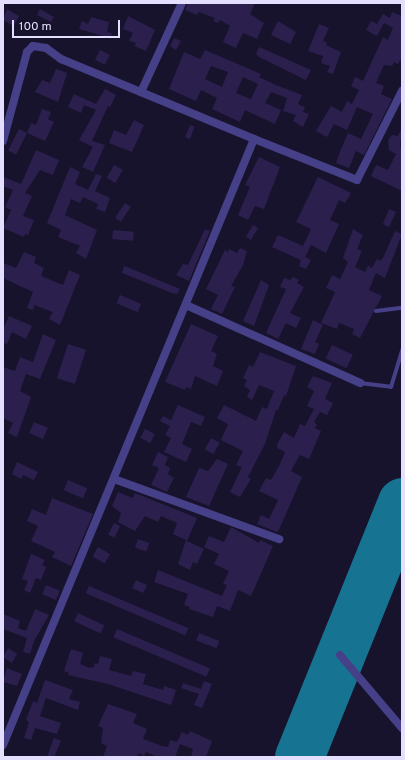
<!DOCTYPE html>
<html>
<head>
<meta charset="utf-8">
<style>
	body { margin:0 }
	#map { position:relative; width:405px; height:760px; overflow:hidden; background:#18132c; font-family:Overpass,sans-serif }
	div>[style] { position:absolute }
	.runway>* { height:49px; margin:-24.5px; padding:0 24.5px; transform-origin:24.5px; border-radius:24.5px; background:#167492 }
	.building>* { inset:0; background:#2b1f4d; transform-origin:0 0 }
	.service>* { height:4px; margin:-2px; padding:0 2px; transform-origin:2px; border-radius:2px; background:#464089 }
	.minor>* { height:8px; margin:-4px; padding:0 4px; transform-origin:4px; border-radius:4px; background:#464089 }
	span { translate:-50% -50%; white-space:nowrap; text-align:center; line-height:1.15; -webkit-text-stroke:3.5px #18132c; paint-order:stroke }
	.frame { position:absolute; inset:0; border:4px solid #e4dffe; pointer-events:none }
	.scale { position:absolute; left:12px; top:20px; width:108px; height:18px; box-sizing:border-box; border:2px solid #e4dffe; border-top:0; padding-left:5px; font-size:12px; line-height:14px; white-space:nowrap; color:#e4dffe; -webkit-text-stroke:3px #18132c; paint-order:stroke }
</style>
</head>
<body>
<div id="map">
	<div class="runway">
		<i style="left:299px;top:757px;width:275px;rotate:-68deg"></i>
	</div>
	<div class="building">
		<i style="clip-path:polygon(188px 3px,255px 3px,250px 14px,264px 23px,257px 39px,243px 33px,236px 48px,223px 42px,230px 26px,220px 20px,218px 23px,213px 21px,215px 18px,199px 12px,197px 15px,185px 10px)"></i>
		<i style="clip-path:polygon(7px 9px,19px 16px,14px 26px,3px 20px)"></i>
		<i style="clip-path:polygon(40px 9px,54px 17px,51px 22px,37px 15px)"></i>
		<i style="clip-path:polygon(392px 12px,402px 16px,402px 61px,400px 60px,398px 64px,394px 62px,392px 66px,384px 65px,376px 83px,384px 86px,381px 94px,392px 99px,364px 155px,356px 151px,349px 168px,336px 163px,341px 149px,348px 133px,361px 139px,373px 114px,357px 107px,347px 130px,334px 124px,327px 137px,316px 131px,331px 106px,342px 112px,347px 101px,352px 104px,359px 90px,351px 86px,355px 77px,363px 81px,383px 37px,388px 40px,393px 28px,384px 23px,377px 36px,366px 30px,371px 21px,377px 24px,383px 14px,390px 18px)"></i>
		<i style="clip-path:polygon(128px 16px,155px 30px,146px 51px,134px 46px,136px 43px,129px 41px,133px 33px,123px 29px)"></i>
		<i style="clip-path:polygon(91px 17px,109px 22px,107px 32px,112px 33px,110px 38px,79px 29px,82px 21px,88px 24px)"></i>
		<i style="clip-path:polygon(278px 21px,296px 32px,290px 44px,271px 35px)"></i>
		<i style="clip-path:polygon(319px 24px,329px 28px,323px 41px,327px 43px,326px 45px,341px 52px,333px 74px,327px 72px,330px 66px,321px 63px,323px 56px,308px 51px)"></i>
		<i style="clip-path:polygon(174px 38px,181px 41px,176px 50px,170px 46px)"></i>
		<i style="clip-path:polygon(259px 47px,311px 70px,306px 80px,259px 57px,256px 54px)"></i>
		<i style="left:100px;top:50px;width:11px;height:11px;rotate:27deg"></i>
		<i style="clip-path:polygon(evenodd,205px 50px,261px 74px,259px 77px,276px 85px,302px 95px,298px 104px,305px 107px,303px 112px,309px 114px,303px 127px,293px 121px,296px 115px,283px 111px,287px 98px,271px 92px,265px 103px,281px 110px,275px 124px,245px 110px,240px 122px,212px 109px,217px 98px,201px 90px,196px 101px,169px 89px,184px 52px,200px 59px,205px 50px,211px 66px,228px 72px,222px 87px,205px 79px,211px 66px,205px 50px,243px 77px,258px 84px,251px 99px,236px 93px,243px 77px)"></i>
		<i style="clip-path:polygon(56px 69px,67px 73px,58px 102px,35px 92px,42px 80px,50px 83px)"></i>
		<i style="clip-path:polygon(105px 89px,116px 95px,110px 107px,108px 106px,92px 141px,105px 145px,93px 172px,82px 167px,93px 147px,79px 140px,96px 110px,84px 105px,81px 113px,68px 107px,74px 94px,96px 104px)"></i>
		<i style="clip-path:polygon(42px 109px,51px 112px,48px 119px,54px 122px,45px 141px,27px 133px,31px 123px,36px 125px)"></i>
		<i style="clip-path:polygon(134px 120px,144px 125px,132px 152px,109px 143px,114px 130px,126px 135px)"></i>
		<i style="left:190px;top:125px;width:5px;height:13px;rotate:22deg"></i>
		<i style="clip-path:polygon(402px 127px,400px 147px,402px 149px,402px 191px,371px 176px,376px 165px,388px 170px,396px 154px,389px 150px,388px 140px,392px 135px,398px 136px)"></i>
		<i style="left:19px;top:129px;width:9px;height:24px;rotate:27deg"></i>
		<i style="clip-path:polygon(36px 150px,59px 160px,53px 175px,40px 170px,25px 193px,32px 196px,23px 216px,34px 220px,28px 235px,25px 234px,24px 237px,3px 228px,11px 210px,5px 207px,13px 190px,3px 186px,3px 177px,21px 184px)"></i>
		<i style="clip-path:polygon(259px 157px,280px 167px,264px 209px,255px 206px,248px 220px,238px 215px,250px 187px,245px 185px)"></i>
		<i style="left:114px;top:165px;width:10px;height:15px;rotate:29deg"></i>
		<i style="clip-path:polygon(70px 167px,80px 172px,75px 184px,88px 190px,96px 174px,102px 176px,95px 191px,110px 198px,105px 212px,96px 209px,98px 204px,83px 197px,80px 203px,71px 199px,65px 215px,97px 230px,86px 259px,76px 253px,80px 246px,58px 237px,61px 230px,47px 223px)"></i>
		<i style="clip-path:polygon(318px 177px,351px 193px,345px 203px,339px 200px,330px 220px,339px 224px,326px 253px,311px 245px,305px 257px,311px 260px,306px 269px,299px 266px,301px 260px,272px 247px,278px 235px,303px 246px,311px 229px,296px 222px)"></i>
		<i style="left:125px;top:203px;width:7px;height:18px;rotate:34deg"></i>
		<i style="clip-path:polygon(389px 209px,396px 212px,389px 227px,383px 224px)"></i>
		<i style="left:253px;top:225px;width:6px;height:14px;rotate:31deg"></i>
		<i style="clip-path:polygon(205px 229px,210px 231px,189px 281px,176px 275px,183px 264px,188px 265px)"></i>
		<i style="clip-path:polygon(353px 229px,363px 235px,357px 249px,362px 251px,355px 267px,365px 272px,368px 266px,372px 268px,377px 259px,380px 261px,383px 258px,395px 231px,402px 234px,385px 278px,376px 273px,369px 290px,382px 296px,360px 338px,352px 334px,354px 329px,339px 323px,337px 329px,321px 323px,335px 292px,326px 288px,332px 275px,340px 279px,348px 262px,343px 258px)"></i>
		<i style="left:113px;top:230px;width:21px;height:9px;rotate:5deg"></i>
		<i style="clip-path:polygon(240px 248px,247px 251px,243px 265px,231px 286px,235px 287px,222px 314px,211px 309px,218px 295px,206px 289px,225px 250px,228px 252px,229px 249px,237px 253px)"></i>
		<i style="clip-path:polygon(24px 252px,36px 257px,34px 263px,44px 268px,41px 276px,63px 285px,69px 270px,80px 275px,60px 325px,49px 319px,53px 312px,34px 305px,33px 310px,27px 308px,33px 292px,3px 278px,3px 263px,16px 268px)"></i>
		<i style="clip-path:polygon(124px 266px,132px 269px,180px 289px,177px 294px,172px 293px,122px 273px)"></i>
		<i style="clip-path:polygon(293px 277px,299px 280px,297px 283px,304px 287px,290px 313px,301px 318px,296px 328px,286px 323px,278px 339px,266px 333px,286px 289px,280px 287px,284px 278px,290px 280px)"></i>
		<i style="clip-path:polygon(261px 280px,269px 285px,254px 326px,243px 321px)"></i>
		<i style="left:120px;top:295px;width:23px;height:9px;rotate:23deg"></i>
		<i style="clip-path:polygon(9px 316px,32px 326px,26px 339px,12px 332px,7px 344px,3px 343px,3px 329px)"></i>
		<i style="clip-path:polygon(313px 320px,323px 325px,315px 342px,319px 344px,315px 354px,301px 349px)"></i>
		<i style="clip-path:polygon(191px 324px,218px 336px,211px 351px,217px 354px,213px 366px,223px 371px,217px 386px,195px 376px,191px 389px,186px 387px,185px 390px,165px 382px)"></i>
		<i style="clip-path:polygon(43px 334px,56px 340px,40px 379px,26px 374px,20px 391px,31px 397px,17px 437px,8px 433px,13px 423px,3px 418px,3px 367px,15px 371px,20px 357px,33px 362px)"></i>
		<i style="left:68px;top:344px;width:19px;height:36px;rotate:18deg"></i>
		<i style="left:332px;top:345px;width:23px;height:15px;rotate:25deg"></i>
		<i style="clip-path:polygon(260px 352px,296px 366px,286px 396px,284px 395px,278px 410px,276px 410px,265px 444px,248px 477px,251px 479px,240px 497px,230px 492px,242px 467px,236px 465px,243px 451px,221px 440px,228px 424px,217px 418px,224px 405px,256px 421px,262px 407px,267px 409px,274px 391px,259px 385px,252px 400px,247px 397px,250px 390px,244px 386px,247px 380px,243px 378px,249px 365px,253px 367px)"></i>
		<i style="clip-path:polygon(313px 376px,332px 383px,325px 399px,333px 403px,327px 415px,320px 412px,314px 422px,317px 425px,315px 428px,321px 431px,309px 459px,300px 455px,291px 471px,302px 477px,278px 532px,274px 531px,257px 524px,261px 515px,269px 519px,278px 500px,259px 491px,266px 478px,271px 480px,280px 464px,285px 452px,277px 448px,277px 445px,284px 432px,294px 438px,300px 424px,305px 426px,314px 409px,307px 406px,314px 391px,307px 387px)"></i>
		<i style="clip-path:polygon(178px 405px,205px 417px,201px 426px,191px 422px,182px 444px,192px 449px,186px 462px,164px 452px,171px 438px,165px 435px,170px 426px,160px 421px,163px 416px,171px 420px)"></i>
		<i style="left:34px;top:422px;width:15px;height:12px;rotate:23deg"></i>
		<i style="left:145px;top:429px;width:11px;height:10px;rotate:27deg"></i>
		<i style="left:211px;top:438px;width:10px;height:13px;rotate:29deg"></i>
		<i style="clip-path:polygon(158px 452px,168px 457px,165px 465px,170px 468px,168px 474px,174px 478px,167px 492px,151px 485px,159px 468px,152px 465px)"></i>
		<i style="clip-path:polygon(217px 459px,228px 464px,209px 506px,186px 497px,199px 468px,208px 471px)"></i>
		<i style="clip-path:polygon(17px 462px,38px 472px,34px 480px,23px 475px,21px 479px,12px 474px)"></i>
		<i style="left:68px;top:480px;width:21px;height:11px;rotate:23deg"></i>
		<i style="clip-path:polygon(118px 492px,133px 498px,135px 493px,197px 518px,187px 541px,204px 549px,197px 564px,193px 562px,190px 570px,178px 564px,186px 540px,173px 534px,177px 523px,161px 516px,158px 522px,145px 516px,135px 531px,118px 522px,121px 513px,112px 506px)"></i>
		<i style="clip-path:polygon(52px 498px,93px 514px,71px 566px,52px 557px,55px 552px,31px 541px,38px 526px,27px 521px,32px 509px,46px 515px)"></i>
		<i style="left:114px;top:523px;width:7px;height:13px;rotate:27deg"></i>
		<i style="clip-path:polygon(231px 527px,259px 543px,260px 540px,273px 546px,251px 596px,238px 590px,230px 611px,217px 606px,213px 617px,189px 609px,190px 607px,184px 605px,188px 594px,154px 582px,158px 570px,222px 596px,227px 585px,223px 584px,229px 571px,214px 564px,219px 554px,204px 547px,209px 536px,224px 542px)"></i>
		<i style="left:138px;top:539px;width:12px;height:9px;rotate:20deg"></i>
		<i style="left:98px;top:547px;width:14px;height:11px;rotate:30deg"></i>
		<i style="clip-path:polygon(31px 554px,45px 560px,42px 565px,46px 567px,41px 580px,36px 578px,30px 593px,24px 590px,28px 581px,22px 579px)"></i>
		<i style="left:136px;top:580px;width:12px;height:9px;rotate:24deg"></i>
		<i style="left:46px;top:585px;width:15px;height:10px;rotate:23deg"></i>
		<i style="left:89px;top:586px;width:108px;height:8px;rotate:23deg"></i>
		<i style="clip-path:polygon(35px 609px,49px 615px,34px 641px,30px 654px,23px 652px,27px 638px,3px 629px,3px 614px,20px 621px,18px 628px,26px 631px)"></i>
		<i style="left:78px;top:613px;width:29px;height:9px;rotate:25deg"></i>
		<i style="left:117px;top:629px;width:101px;height:9px;rotate:23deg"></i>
		<i style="left:199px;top:633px;width:22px;height:8px;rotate:21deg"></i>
		<i style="clip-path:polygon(8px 648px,17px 654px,12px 663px,3px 657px)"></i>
		<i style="clip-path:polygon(71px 649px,83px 653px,80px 664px,90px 668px,94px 667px,95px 663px,98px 664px,100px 656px,112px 659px,109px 670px,131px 676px,133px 671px,146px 674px,143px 684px,163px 690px,164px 686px,176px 690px,171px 705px,108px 684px,68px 675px,69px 673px,64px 671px)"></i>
		<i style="clip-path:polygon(7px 668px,22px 674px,17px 686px,3px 682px)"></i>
		<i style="clip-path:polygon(45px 680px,73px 690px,69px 699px,80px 702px,78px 710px,46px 698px,40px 716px,61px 723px,57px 734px,35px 728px,31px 740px,24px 738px,29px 722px,26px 720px,33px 701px,37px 703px)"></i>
		<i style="clip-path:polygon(204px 681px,212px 684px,202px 708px,194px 705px,199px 694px,181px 688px,183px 683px,201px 689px)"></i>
		<i style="clip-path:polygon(108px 704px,137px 714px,133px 723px,147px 729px,143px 739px,162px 746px,168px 747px,170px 740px,177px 742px,182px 732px,188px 735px,190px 731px,212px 741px,206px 757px,191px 757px,193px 749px,180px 744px,175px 757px,158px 757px,146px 752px,144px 756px,139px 753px,137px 757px,103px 757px,107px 746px,101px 743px,103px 728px,98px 726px)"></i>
		<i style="clip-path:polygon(54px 738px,61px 741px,54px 757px,47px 757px)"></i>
	</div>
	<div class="service">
		<i style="left:376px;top:311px;width:26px;rotate:-7deg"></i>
		<i style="left:360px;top:383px;width:31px;rotate:7deg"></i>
		<i style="left:391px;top:387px;width:39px;rotate:-73deg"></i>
	</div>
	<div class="minor">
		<i style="left:141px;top:92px;width:98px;rotate:-65.3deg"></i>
		<i style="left:3px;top:141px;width:92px;rotate:-74.9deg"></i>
		<i style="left:27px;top:52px;width:8px;rotate:-45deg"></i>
		<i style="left:33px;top:46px;width:13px;rotate:9deg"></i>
		<i style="left:46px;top:48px;width:19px;rotate:36deg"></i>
		<i style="left:61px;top:59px;width:209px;rotate:22.5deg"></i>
		<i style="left:186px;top:305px;width:191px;rotate:24.1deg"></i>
		<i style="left:114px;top:479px;width:176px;rotate:20deg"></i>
		<i style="left:340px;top:655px;width:96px;rotate:49.7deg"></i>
		<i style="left:3px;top:745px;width:656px;rotate:-67.5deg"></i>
		<i style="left:254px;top:139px;width:111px;rotate:21.7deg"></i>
		<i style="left:357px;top:180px;width:100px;rotate:-63.2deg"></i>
	</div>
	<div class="frame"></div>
	<div class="scale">100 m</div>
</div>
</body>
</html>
